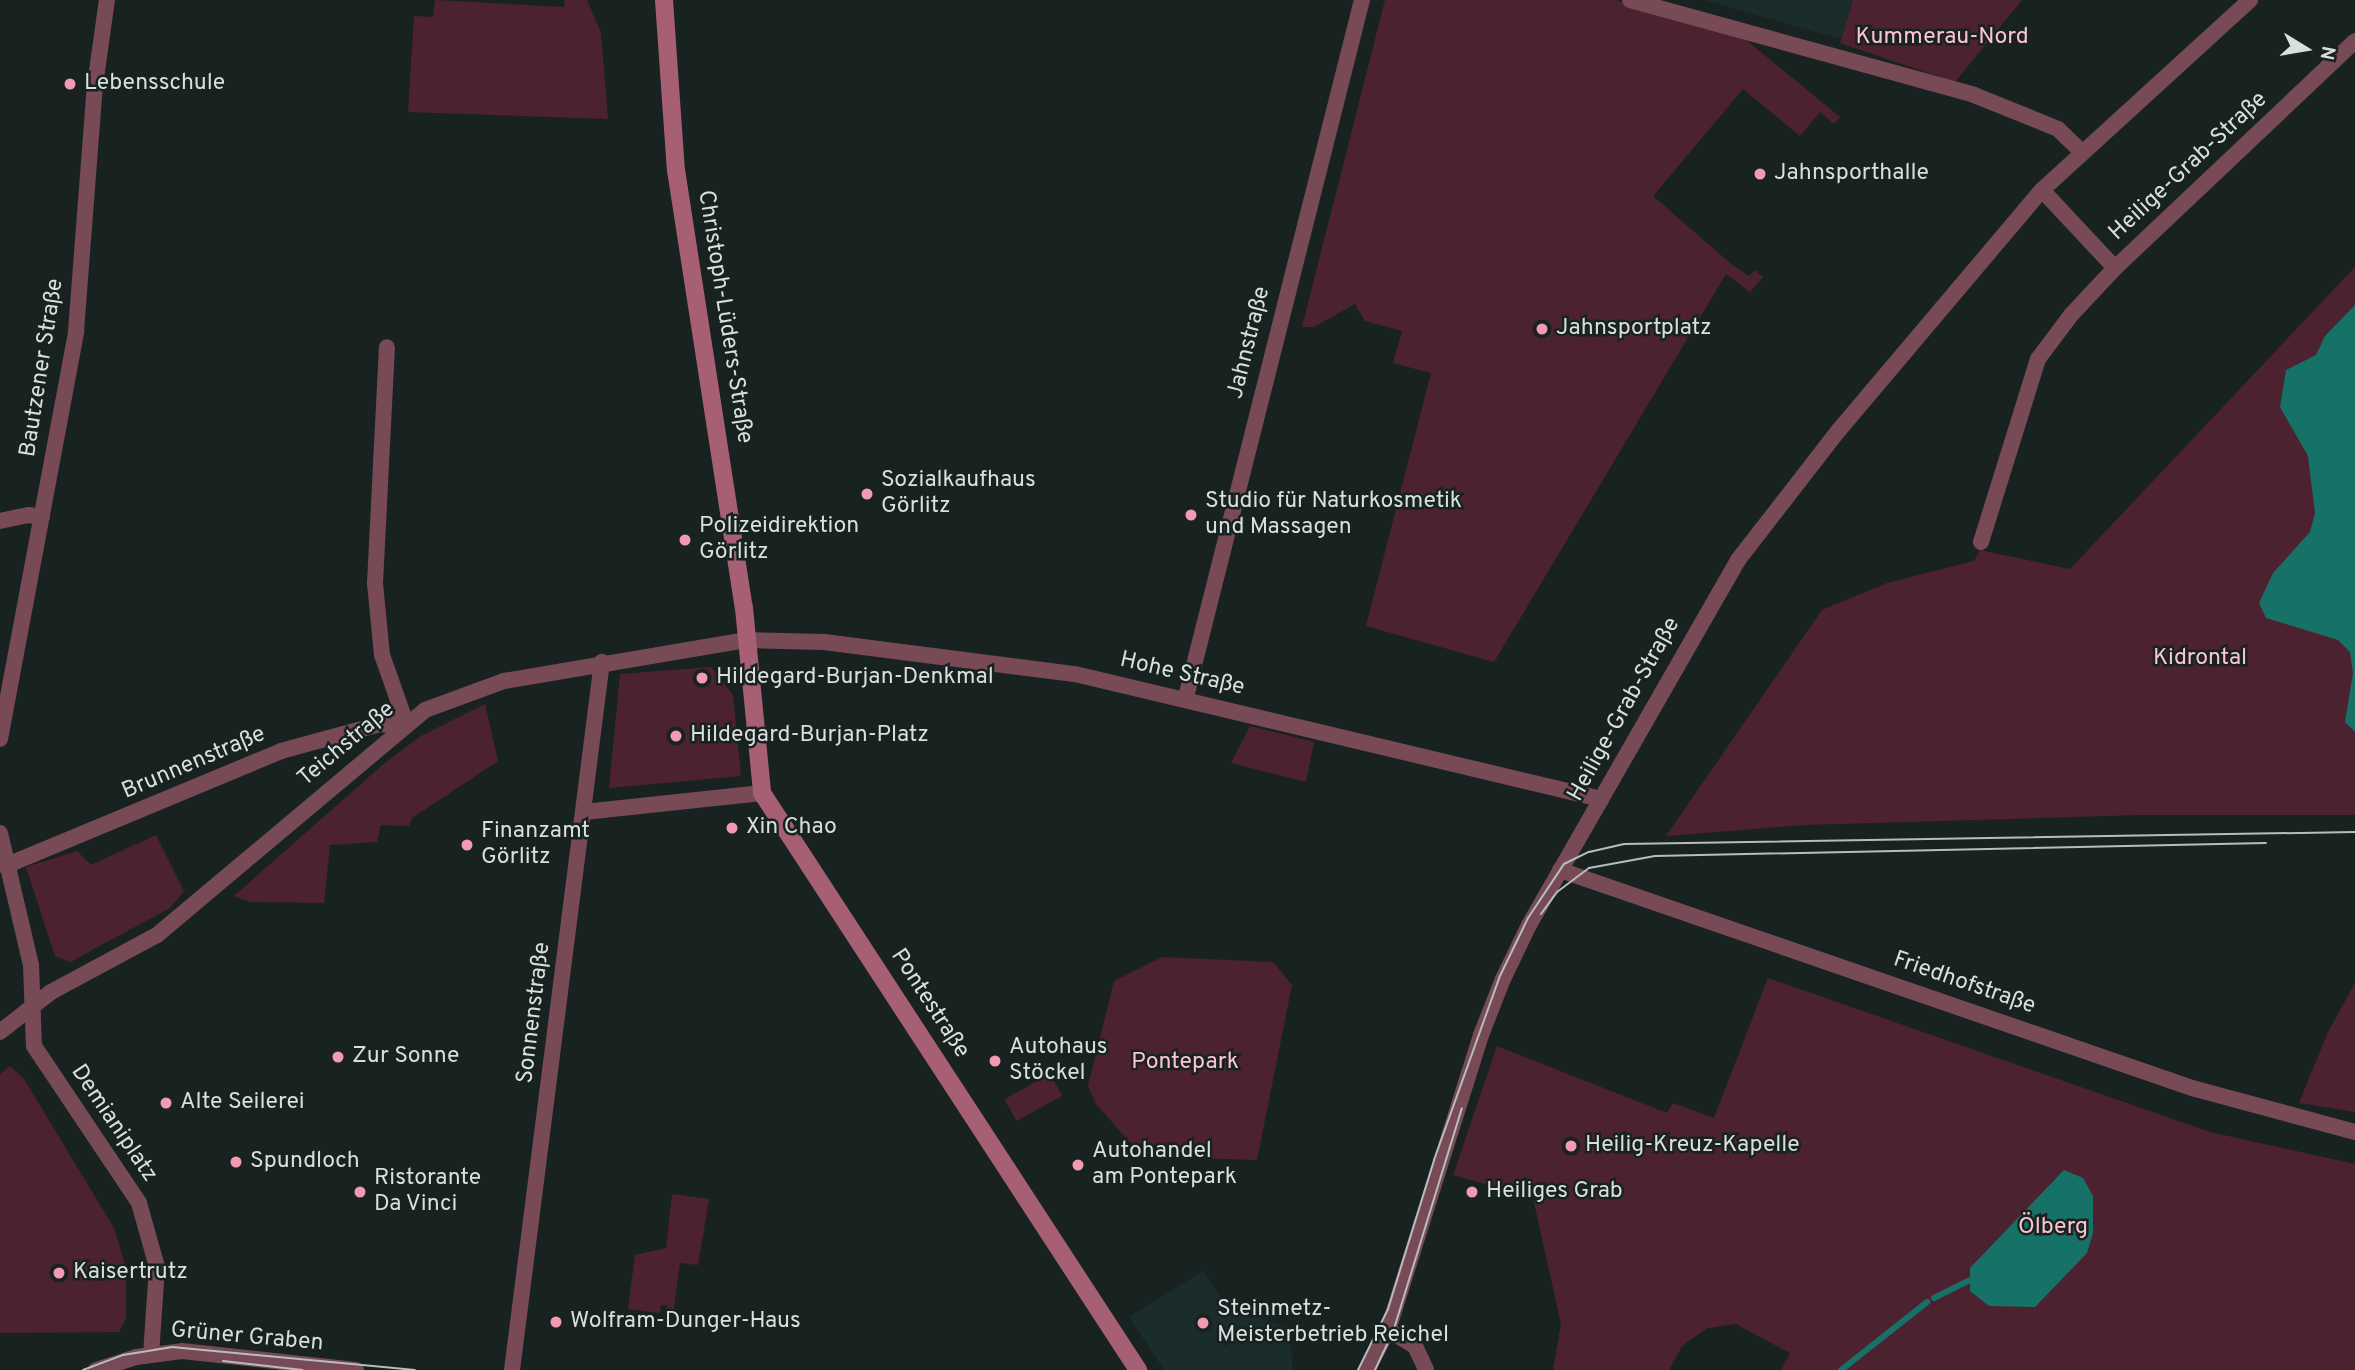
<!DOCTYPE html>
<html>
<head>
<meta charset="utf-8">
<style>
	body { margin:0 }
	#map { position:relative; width:2355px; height:1370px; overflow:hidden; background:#182321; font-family:Overpass,sans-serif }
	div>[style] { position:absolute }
	.built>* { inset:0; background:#1a2d2a }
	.green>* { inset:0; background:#4d2230; transform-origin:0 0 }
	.water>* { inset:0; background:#167167 }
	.stream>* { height:6px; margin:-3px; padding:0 3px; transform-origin:3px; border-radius:3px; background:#167167 }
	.street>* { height:16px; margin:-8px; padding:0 8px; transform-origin:8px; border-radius:8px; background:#774a56 }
	.secondary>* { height:18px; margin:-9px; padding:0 9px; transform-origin:9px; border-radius:9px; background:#a75f74 }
	.tram>* { height:2px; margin:-1px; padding:0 1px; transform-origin:1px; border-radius:1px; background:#b6bebd }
	.dots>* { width:19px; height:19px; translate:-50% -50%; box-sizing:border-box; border:4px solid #182321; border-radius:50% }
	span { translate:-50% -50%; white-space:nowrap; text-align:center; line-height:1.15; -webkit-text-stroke:5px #182321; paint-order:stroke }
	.park-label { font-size:23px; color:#fcc3d1 }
	.poi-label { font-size:23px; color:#d8dfde }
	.left { translate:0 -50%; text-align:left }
	.street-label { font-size:23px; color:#d8dfde }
	.north { position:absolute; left:2271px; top:14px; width:70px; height:70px; -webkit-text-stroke:5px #182321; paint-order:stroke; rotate:101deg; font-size:19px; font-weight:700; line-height:28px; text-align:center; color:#d8dfde }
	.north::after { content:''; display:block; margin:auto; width:24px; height:32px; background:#d8dfde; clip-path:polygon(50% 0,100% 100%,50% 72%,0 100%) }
</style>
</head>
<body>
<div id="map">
	<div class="built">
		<i style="clip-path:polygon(1705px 0,1853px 0,1841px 39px)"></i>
		<i style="clip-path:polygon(1203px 1271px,1227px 1307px,1289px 1328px,1293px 1370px,1164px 1370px,1129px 1317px)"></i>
	</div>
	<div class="green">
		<i style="clip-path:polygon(435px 0,564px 7px,565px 0,587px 0,601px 33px,608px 119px,408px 112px,414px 16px,433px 17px)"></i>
		<i style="clip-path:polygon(1385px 0,1616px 0,1740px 35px,1840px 117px,1834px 124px,1820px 112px,1800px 136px,1743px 89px,1653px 196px,1730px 263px,1749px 276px,1755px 270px,1763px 277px,1750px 292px,1726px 274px,1494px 662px,1366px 626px,1431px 373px,1393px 363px,1402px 331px,1365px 321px,1355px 304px,1314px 327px,1302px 327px)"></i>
		<i style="clip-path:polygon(1853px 0,2022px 0,1955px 82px,1840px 43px)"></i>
		<i style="clip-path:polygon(2355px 267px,2355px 815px,2139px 815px,1804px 825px,1666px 836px,1822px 610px,1887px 583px,1974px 561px,1980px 550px,2070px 569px)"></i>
		<i style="clip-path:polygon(711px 667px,733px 695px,741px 776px,609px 788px,620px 674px)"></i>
		<i style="clip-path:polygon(485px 704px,498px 761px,412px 818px,409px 826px,381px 825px,377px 842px,330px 845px,324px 903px,250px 902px,234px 896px,386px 762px,421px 736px)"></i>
		<i style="clip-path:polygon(1250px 726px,1314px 742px,1306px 782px,1231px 763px)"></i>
		<i style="clip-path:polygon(156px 835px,184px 891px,170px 908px,70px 962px,55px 956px,26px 867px,77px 851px,91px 865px)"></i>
		<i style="clip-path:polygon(1162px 957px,1273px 962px,1292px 985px,1257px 1160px,1142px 1156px,1096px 1104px,1088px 1086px,1114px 981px)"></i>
		<i style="clip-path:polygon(1768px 978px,2210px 1132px,2355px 1164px,2355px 1370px,1781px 1370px,1790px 1353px,1736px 1324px,1707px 1328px,1682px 1346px,1669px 1370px,1553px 1370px,1561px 1324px,1531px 1189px,1518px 1193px,1453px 1175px,1497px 1046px,1667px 1113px,1673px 1103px,1714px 1118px)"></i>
		<i style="clip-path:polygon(2355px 983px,2355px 1112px,2299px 1103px,2328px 1032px)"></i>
		<i style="clip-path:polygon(10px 1066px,24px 1079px,114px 1228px,126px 1268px,126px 1318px,119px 1332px,0 1333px,0 1074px)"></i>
		<i style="left:1050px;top:1074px;width:25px;height:52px;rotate:61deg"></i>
		<i style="clip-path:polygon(672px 1194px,709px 1199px,698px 1265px,680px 1263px,673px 1315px,667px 1314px,667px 1305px,661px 1305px,660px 1313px,628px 1309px,635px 1255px,666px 1248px)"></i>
	</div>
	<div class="water">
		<i style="clip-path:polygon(2355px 305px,2355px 732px,2345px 722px,2353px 673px,2350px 652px,2338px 640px,2266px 618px,2259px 603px,2273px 573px,2310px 532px,2315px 513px,2308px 456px,2280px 407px,2286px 370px,2316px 355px,2325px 336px)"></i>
		<i style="clip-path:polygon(2064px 1170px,2083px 1178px,2093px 1196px,2093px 1233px,2087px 1253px,2035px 1307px,1989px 1306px,1970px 1291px,1970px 1268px)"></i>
	</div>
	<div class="stream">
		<i style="left:1934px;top:1298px;width:40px;rotate:-26.6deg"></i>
		<i style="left:1841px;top:1370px;width:110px;rotate:-38.3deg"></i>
	</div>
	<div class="street">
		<i style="left:1630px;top:0;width:357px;rotate:15.4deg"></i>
		<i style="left:1974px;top:95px;width:91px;rotate:22deg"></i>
		<i style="left:2058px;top:129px;width:32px;rotate:44deg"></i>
		<i style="left:2042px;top:190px;width:107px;rotate:46.9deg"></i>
		<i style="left:0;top:521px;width:29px;rotate:-12deg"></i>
		<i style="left:28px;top:515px;width:14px;rotate:8deg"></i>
		<i style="left:1981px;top:542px;width:192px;rotate:-72.7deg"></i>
		<i style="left:2038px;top:359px;width:55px;rotate:-53.1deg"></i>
		<i style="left:2071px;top:315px;width:64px;rotate:-46.9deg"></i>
		<i style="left:2115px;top:268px;width:330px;rotate:-43.4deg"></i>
		<i style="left:1186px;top:697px;width:719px;rotate:-75.83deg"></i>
		<i style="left:0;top:739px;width:415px;rotate:-79.4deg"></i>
		<i style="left:76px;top:331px;width:247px;rotate:-85.6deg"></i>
		<i style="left:95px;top:85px;width:86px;rotate:-82deg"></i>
		<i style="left:584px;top:812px;width:179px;rotate:-6.1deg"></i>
		<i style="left:0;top:833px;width:136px;rotate:76.8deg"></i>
		<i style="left:31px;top:965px;width:81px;rotate:87.9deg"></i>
		<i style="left:34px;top:1046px;width:189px;rotate:56.2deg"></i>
		<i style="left:139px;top:1203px;width:66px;rotate:74.3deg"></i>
		<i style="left:157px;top:1267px;width:87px;rotate:93.9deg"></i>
		<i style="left:5px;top:866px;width:299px;rotate:-22.6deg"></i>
		<i style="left:281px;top:751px;width:99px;rotate:-15.2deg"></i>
		<i style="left:377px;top:725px;width:29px;rotate:-4deg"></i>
		<i style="left:406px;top:723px;width:72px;rotate:-109.4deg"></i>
		<i style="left:382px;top:655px;width:72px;rotate:-95.6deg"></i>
		<i style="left:375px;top:583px;width:236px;rotate:-87.1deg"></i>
		<i style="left:1560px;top:870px;width:669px;rotate:19.03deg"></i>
		<i style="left:2192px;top:1088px;width:169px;rotate:15.1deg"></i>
		<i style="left:0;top:1032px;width:65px;rotate:-38.1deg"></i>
		<i style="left:51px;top:992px;width:120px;rotate:-28.3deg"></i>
		<i style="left:157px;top:935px;width:350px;rotate:-40deg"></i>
		<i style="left:425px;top:710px;width:84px;rotate:-20.2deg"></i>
		<i style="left:504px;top:681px;width:245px;rotate:-9.6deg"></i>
		<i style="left:746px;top:640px;width:78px;rotate:1.5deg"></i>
		<i style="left:824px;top:642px;width:253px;rotate:7.3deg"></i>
		<i style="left:1075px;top:674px;width:541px;rotate:13.37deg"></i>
		<i style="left:1388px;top:1330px;width:31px;rotate:31deg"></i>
		<i style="left:1415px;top:1346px;width:26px;rotate:65deg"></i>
		<i style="left:96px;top:1370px;width:42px;rotate:-18deg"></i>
		<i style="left:136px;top:1357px;width:46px;rotate:-7.4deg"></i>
		<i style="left:182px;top:1351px;width:175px;rotate:6.2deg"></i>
		<i style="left:512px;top:1370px;width:714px;rotate:-82.76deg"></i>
		<i style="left:1367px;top:1370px;width:45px;rotate:-62.3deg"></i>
		<i style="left:1388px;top:1330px;width:309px;rotate:-72.5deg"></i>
		<i style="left:1481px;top:1035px;width:60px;rotate:-68.6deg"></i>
		<i style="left:1503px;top:979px;width:60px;rotate:-64.3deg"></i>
		<i style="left:1529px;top:925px;width:421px;rotate:-60.2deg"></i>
		<i style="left:1738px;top:560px;width:165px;rotate:-52.2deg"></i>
		<i style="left:1839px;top:430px;width:314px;rotate:-49.8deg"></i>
		<i style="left:2042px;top:190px;width:282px;rotate:-42.4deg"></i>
	</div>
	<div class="secondary">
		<i style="left:664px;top:0;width:170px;rotate:86deg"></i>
		<i style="left:676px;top:170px;width:443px;rotate:81.2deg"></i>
		<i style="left:744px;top:608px;width:186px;rotate:84.4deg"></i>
		<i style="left:762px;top:793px;width:689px;rotate:56.91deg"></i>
	</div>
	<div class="tram">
		<i style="left:1541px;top:914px;width:27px;rotate:-54deg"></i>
		<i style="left:1557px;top:892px;width:40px;rotate:-37deg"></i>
		<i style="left:1589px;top:868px;width:67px;rotate:-10.3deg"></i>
		<i style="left:1655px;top:856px;width:611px;rotate:-1.22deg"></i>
		<i style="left:223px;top:1361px;width:80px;rotate:6.5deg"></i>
		<i style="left:83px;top:1370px;width:43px;rotate:-20.6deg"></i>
		<i style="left:123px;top:1355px;width:50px;rotate:-9.3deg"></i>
		<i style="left:172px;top:1347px;width:244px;rotate:5.4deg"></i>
		<i style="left:1358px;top:1370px;width:68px;rotate:-63.8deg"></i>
		<i style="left:1388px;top:1309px;width:156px;rotate:-72.8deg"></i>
		<i style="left:1434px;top:1160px;width:193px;rotate:-70.3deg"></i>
		<i style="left:1499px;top:978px;width:67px;rotate:-64.2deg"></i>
		<i style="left:1528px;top:918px;width:65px;rotate:-56.3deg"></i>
		<i style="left:1564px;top:864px;width:28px;rotate:-26deg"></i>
		<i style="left:1589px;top:852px;width:36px;rotate:-13deg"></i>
		<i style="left:1624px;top:844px;width:731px;rotate:-0.94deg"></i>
		<i style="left:1375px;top:1370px;width:42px;rotate:-64.7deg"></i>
		<i style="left:1393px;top:1332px;width:234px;rotate:-72.9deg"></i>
	</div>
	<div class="dots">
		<i style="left:70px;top:84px;background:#f19ab2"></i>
		<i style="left:1760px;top:174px;background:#f19ab2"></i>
		<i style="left:1542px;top:329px;background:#f19ab2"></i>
		<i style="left:867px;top:494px;background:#f19ab2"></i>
		<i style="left:1191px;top:515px;background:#f19ab2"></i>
		<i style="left:685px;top:540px;background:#f19ab2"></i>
		<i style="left:702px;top:678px;background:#f19ab2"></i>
		<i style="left:676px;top:736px;background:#f19ab2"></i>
		<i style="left:732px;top:828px;background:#f19ab2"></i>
		<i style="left:467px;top:845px;background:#f19ab2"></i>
		<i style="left:338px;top:1057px;background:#f19ab2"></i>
		<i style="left:995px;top:1061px;background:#f19ab2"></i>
		<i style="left:166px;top:1103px;background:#f19ab2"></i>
		<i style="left:1571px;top:1146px;background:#f19ab2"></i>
		<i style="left:236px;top:1162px;background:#f19ab2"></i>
		<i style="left:1078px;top:1165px;background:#f19ab2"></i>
		<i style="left:360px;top:1192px;background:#f19ab2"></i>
		<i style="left:1472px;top:1192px;background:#f19ab2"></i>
		<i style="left:59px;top:1273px;background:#f19ab2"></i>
		<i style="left:556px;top:1322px;background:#f19ab2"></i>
		<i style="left:1203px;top:1323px;background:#f19ab2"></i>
	</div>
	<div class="park-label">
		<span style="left:1942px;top:38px">Kummerau-Nord</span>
		<span style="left:2200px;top:659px">Kidrontal</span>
		<span style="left:1185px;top:1063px">Pontepark</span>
		<span style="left:2053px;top:1228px">Ölberg</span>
	</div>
	<div class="poi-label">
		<span class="left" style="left:84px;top:84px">Lebensschule</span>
		<span class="left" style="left:1774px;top:174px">Jahnsporthalle</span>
		<span class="left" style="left:1556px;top:329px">Jahnsportplatz</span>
		<span class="left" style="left:881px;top:494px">Sozialkaufhaus<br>Görlitz</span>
		<span class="left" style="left:1205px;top:515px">Studio für Naturkosmetik<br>und Massagen</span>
		<span class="left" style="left:699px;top:540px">Polizeidirektion<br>Görlitz</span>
		<span class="left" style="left:716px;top:678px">Hildegard-Burjan-Denkmal</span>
		<span class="left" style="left:690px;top:736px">Hildegard-Burjan-Platz</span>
		<span class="left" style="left:746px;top:828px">Xin Chao</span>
		<span class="left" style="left:481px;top:845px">Finanzamt<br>Görlitz</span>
		<span class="left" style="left:1009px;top:1061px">Autohaus<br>Stöckel</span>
		<span class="left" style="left:352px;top:1057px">Zur Sonne</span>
		<span class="left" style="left:180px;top:1103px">Alte Seilerei</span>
		<span class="left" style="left:1585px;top:1146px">Heilig-Kreuz-Kapelle</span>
		<span class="left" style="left:1092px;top:1165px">Autohandel<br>am Pontepark</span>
		<span class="left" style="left:250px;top:1162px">Spundloch</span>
		<span class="left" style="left:374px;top:1192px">Ristorante<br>Da Vinci</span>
		<span class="left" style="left:1486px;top:1192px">Heiliges Grab</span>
		<span class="left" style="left:73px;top:1273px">Kaisertrutz</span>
		<span class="left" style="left:1217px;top:1323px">Steinmetz-<br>Meisterbetrieb Reichel</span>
		<span class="left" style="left:570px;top:1322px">Wolfram-Dunger-Haus</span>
	</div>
	<div class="street-label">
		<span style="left:2189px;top:167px;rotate:-43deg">Heilige-Grab-Straße</span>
		<span style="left:724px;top:317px;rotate:81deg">Christoph-Lüders-Straße</span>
		<span style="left:1250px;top:343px;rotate:-76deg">Jahnstraße</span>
		<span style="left:43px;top:368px;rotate:-81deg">Bautzener Straße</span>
		<span style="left:1182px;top:675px;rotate:13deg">Hohe Straße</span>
		<span style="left:1625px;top:710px;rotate:-61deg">Heilige-Grab-Straße</span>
		<span style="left:347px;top:745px;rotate:-40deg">Teichstraße</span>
		<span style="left:194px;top:764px;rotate:-23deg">Brunnenstraße</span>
		<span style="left:1964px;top:984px;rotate:19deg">Friedhofstraße</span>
		<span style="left:929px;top:1004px;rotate:57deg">Pontestraße</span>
		<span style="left:535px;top:1013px;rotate:-83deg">Sonnenstraße</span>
		<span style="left:113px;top:1124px;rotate:56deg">Demianiplatz</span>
		<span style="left:247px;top:1338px;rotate:5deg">Grüner Graben</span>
	</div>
	<div class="north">N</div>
</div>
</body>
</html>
